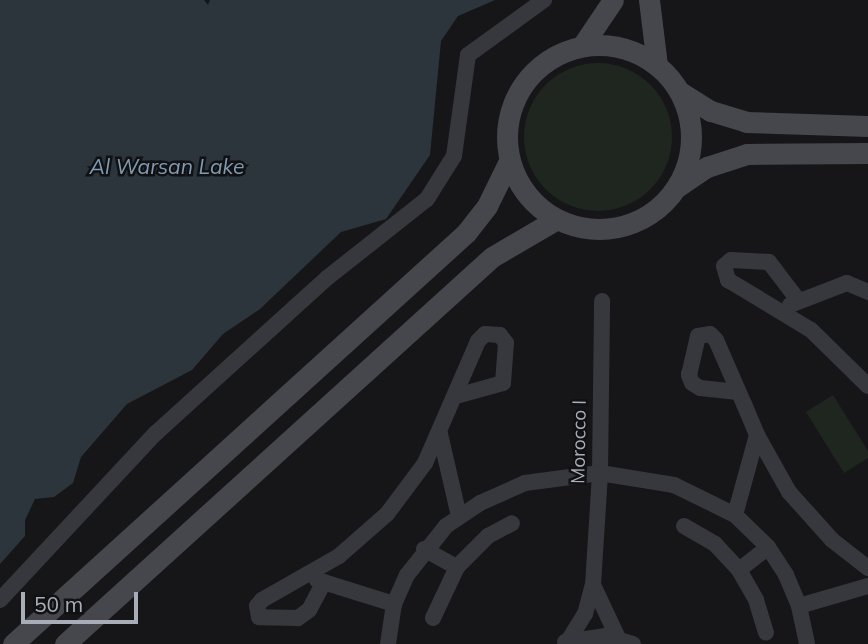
<!DOCTYPE html>
<html>
<head>
<meta charset="utf-8">
<style>
	body { margin:0 }
	#map { position:relative; width:868px; height:644px; overflow:hidden; background:#161618; font-family:Mulish,sans-serif }
	div>[style] { position:absolute }
	.green>* { inset:0; background:#1e261f }
	.round { border-radius:50% }
	.water>* { inset:0; background:#2c353c }
	.street>* { height:16px; margin:-8px; padding:0 8px; transform-origin:8px; border-radius:8px; background:#37383d }
	.secondary>* { height:21px; margin:-10.5px; padding:0 10.5px; transform-origin:10.5px; border-radius:10.5px; background:#45474d }
	.secondary>.ring { margin:-10.5px; padding:0; box-sizing:content-box; background:none; border:21px solid #45474d; border-radius:50% }
	span { translate:-50% -50%; white-space:nowrap; text-align:center; line-height:1.15; -webkit-text-stroke:5px #111113; paint-order:stroke }
	.street-label { font-size:19px; color:#a8adb8 }
	.water-label { font-size:21px; color:#7f9bb3; font-style:italic }
	.scale { position:absolute; left:21px; top:592px; width:117px; height:32px; box-sizing:border-box; border:4px solid #a8adb8; border-top:0; padding-left:9px; font-size:21px; line-height:24px; white-space:nowrap; color:#a8adb8; -webkit-text-stroke:5px #111113; paint-order:stroke }
</style>
</head>
<body>
<div id="map">
	<div class="green">
		<i class="round" style="left:524px;top:63px;width:148px;height:148px"></i>
		<i style="clip-path:polygon(833px 395px,868px 451px,868px 458px,844px 473px,806px 412px)"></i>
	</div>
	<div class="water">
		<i style="clip-path:polygon(0 0,204px 0,208px 5px,210px 0,495px 0,458px 16px,441px 41px,430px 155px,386px 219px,341px 232px,260px 309px,223px 334px,192px 370px,127px 404px,81px 457px,73px 483px,54px 497px,35px 499px,25px 520px,25px 536px,0 564px)"></i>
	</div>
	<div class="street">
		<i style="left:798px;top:300px;width:48px;rotate:-127.3deg"></i>
		<i style="left:769px;top:262px;width:38px;rotate:-177deg"></i>
		<i style="left:731px;top:260px;width:9px;rotate:139deg"></i>
		<i style="left:724px;top:266px;width:15px;rotate:74deg"></i>
		<i style="left:728px;top:280px;width:97px;rotate:31.1deg"></i>
		<i style="left:811px;top:330px;width:80px;rotate:44.5deg"></i>
		<i style="left:790px;top:305px;width:61px;rotate:-21.1deg"></i>
		<i style="left:847px;top:283px;width:23px;rotate:23deg"></i>
		<i style="left:738px;top:392px;width:38px;rotate:-174deg"></i>
		<i style="left:700px;top:388px;width:9px;rotate:-148deg"></i>
		<i style="left:692px;top:383px;width:9px;rotate:-111deg"></i>
		<i style="left:689px;top:375px;width:40px;rotate:-77deg"></i>
		<i style="left:698px;top:336px;width:12px;rotate:-9deg"></i>
		<i style="left:710px;top:334px;width:8px;rotate:45deg"></i>
		<i style="left:716px;top:340px;width:70px;rotate:66.4deg"></i>
		<i style="left:744px;top:404px;width:34px;rotate:67deg"></i>
		<i style="left:757px;top:435px;width:65px;rotate:60.7deg"></i>
		<i style="left:789px;top:492px;width:64px;rotate:48.1deg"></i>
		<i style="left:832px;top:540px;width:46px;rotate:37.9deg"></i>
		<i style="left:440px;top:434px;width:84px;rotate:77deg"></i>
		<i style="left:735px;top:515px;width:83px;rotate:-74.6deg"></i>
		<i style="left:684px;top:526px;width:36px;rotate:30deg"></i>
		<i style="left:715px;top:544px;width:35px;rotate:47deg"></i>
		<i style="left:739px;top:570px;width:34px;rotate:60deg"></i>
		<i style="left:756px;top:600px;width:34px;rotate:73deg"></i>
		<i style="left:424px;top:549px;width:38px;rotate:29deg"></i>
		<i style="left:739px;top:570px;width:37px;rotate:-38deg"></i>
		<i style="left:317px;top:580px;width:81px;rotate:17.3deg"></i>
		<i style="left:324px;top:582px;width:32px;rotate:118deg"></i>
		<i style="left:309px;top:610px;width:14px;rotate:144deg"></i>
		<i style="left:298px;top:618px;width:39px;rotate:-179deg"></i>
		<i style="left:259px;top:617px;width:11px;rotate:-100deg"></i>
		<i style="left:257px;top:606px;width:8px;rotate:-50deg"></i>
		<i style="left:262px;top:600px;width:89px;rotate:-29.7deg"></i>
		<i style="left:339px;top:556px;width:64px;rotate:-41.2deg"></i>
		<i style="left:387px;top:514px;width:64px;rotate:-53.3deg"></i>
		<i style="left:425px;top:463px;width:133px;rotate:-66.5deg"></i>
		<i style="left:478px;top:341px;width:10px;rotate:-45deg"></i>
		<i style="left:485px;top:334px;width:15px;rotate:4deg"></i>
		<i style="left:500px;top:335px;width:10px;rotate:53deg"></i>
		<i style="left:506px;top:343px;width:40px;rotate:94.3deg"></i>
		<i style="left:503px;top:383px;width:49px;rotate:164.5deg"></i>
		<i style="left:594px;top:587px;width:56px;rotate:64.8deg"></i>
		<i style="left:0;top:600px;width:229px;rotate:-47deg"></i>
		<i style="left:156px;top:433px;width:231px;rotate:-42.2deg"></i>
		<i style="left:327px;top:278px;width:127px;rotate:-38.3deg"></i>
		<i style="left:427px;top:199px;width:51px;rotate:-57.9deg"></i>
		<i style="left:454px;top:156px;width:102px;rotate:-82.1deg"></i>
		<i style="left:468px;top:55px;width:94px;rotate:-35.9deg"></i>
		<i style="left:799px;top:606px;width:72px;rotate:-16.2deg"></i>
		<i style="left:433px;top:618px;width:56px;rotate:-64.8deg"></i>
		<i style="left:457px;top:567px;width:44px;rotate:-45deg"></i>
		<i style="left:488px;top:536px;width:27px;rotate:-28deg"></i>
		<i style="left:568px;top:641px;width:32px;rotate:-58deg"></i>
		<i style="left:585px;top:614px;width:30px;rotate:-75deg"></i>
		<i style="left:593px;top:585px;width:112px;rotate:-86.4deg"></i>
		<i style="left:600px;top:473px;width:172px;rotate:-89.3deg"></i>
		<i style="left:565px;top:642px;width:40px;rotate:-8.5deg"></i>
		<i style="left:605px;top:636px;width:29px;rotate:16deg"></i>
		<i style="left:388px;top:644px;width:40px;rotate:-81.5deg"></i>
		<i style="left:394px;top:604px;width:32px;rotate:-66deg"></i>
		<i style="left:407px;top:575px;width:63px;rotate:-51.5deg"></i>
		<i style="left:446px;top:526px;width:41px;rotate:-34.1deg"></i>
		<i style="left:480px;top:503px;width:49px;rotate:-24deg"></i>
		<i style="left:525px;top:483px;width:76px;rotate:-7.6deg"></i>
		<i style="left:600px;top:473px;width:75px;rotate:9.2deg"></i>
		<i style="left:674px;top:485px;width:68px;rotate:26.2deg"></i>
		<i style="left:735px;top:515px;width:46px;rotate:44.1deg"></i>
		<i style="left:768px;top:547px;width:33px;rotate:57deg"></i>
		<i style="left:786px;top:575px;width:34px;rotate:67deg"></i>
		<i style="left:799px;top:606px;width:39px;rotate:78deg"></i>
	</div>
	<div class="secondary">
		<i style="left:649px;top:0;width:65px;rotate:83deg"></i>
		<i class="ring" style="left:507px;top:45px;width:163px;height:163px"></i>
		<i style="left:582px;top:46px;width:55px;rotate:-56deg"></i>
		<i style="left:680px;top:92px;width:36px;rotate:32deg"></i>
		<i style="left:711px;top:111px;width:37px;rotate:17deg"></i>
		<i style="left:746px;top:122px;width:122px;rotate:1.9deg"></i>
		<i style="left:677px;top:187px;width:36px;rotate:-34deg"></i>
		<i style="left:707px;top:167px;width:42px;rotate:-18deg"></i>
		<i style="left:747px;top:154px;width:121px;rotate:-0.5deg"></i>
		<i style="left:13px;top:644px;width:612px;rotate:-42.22deg"></i>
		<i style="left:466px;top:233px;width:34px;rotate:-52deg"></i>
		<i style="left:487px;top:206px;width:50px;rotate:-63.9deg"></i>
		<i style="left:65px;top:644px;width:576px;rotate:-42.19deg"></i>
		<i style="left:492px;top:257px;width:75px;rotate:-30.3deg"></i>
	</div>
	<div class="street-label">
		<span style="left:579px;top:442px;rotate:-89deg">Morocco I</span>
	</div>
	<div class="water-label">
		<span style="left:167px;top:166px">Al Warsan Lake</span>
	</div>
	<div class="scale">50 m</div>
</div>
</body>
</html>
